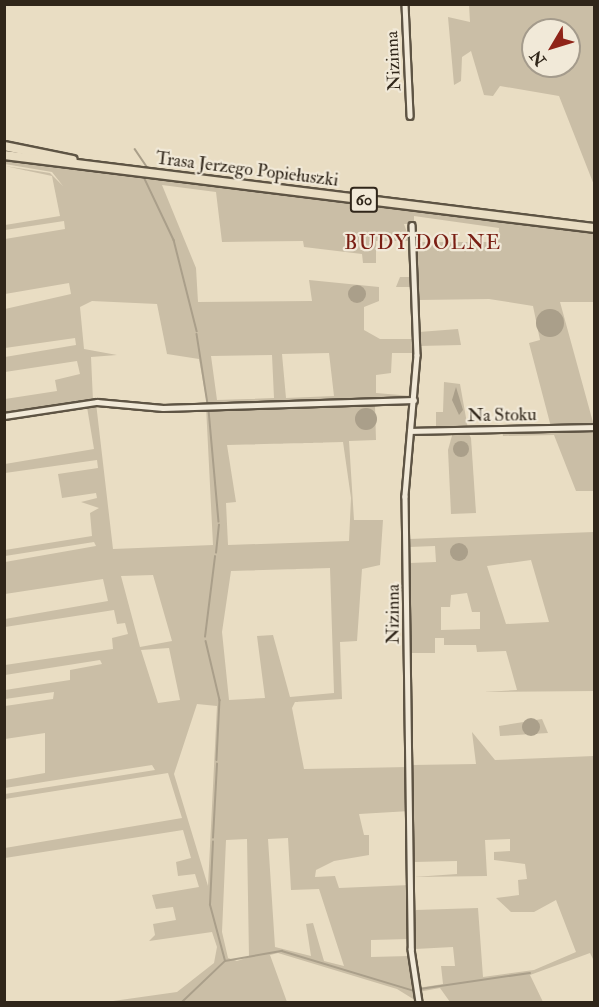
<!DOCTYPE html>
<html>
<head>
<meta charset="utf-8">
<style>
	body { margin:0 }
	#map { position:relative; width:599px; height:1007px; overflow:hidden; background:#e9ddc3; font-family:"IM FELL Double Pica",serif }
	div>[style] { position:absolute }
	.green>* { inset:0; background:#cabea6 }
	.water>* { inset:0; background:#aa9f8a }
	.round { border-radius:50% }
	.stream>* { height:1.5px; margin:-0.75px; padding:0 0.75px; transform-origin:0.75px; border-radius:0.75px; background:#aa9f8a }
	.roads { filter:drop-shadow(2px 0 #5e5444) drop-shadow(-2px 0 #5e5444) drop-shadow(0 2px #5e5444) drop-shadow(0 -2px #5e5444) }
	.street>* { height:4.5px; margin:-2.25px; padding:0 2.25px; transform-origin:2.25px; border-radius:2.25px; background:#f1e9d8 }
	.primary>* { height:8px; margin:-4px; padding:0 4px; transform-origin:4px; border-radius:4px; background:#e9ddc3 }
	span { translate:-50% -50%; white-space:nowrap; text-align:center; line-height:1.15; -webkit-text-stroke:4.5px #f1e9d8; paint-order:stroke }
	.shield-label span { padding:2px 4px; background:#f1e9d8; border:2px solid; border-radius:4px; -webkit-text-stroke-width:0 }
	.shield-label { font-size:16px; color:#30261a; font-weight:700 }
	.street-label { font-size:18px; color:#30261a }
	.neighbourhood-label { font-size:20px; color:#7a1f14; letter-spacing:1.5px }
	.frame { position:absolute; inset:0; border:6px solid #30261a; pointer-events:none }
	.north { position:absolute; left:521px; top:18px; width:60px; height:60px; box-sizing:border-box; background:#f1e9d8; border:2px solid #a49b8c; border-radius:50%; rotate:232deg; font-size:16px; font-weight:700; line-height:24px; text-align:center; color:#30261a }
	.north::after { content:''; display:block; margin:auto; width:21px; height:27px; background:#8f2418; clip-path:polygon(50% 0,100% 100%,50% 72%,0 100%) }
</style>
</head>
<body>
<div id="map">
	<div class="green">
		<i style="clip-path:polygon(evenodd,469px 5px,594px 5px,594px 185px,559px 96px,500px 86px,493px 96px,484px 95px,471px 51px,462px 57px,461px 81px,454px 85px,448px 17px,470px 22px,469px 5px,533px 30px,569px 30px,569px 66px,533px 66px,533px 30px)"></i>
		<i style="clip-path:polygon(evenodd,5px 158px,594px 232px,594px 302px,560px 302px,594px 426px,551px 427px,529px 343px,540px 340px,533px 306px,489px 299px,418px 300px,414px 242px,498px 242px,499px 228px,414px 216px,414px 224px,404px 224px,410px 241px,376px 241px,376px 263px,363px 263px,362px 254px,304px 247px,303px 241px,222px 242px,216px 192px,162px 185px,196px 268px,198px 302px,312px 301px,309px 280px,379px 287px,379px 301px,364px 307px,364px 330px,380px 339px,415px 339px,415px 353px,392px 353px,391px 373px,376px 375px,376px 393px,412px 396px,207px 404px,199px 359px,167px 354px,157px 304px,92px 301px,80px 307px,84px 349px,117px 355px,91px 357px,93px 401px,5px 414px,5px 399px,57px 391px,55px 380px,80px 374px,77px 361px,5px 372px,5px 357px,76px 345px,75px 338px,5px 348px,5px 309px,71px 294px,69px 283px,5px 294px,5px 239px,65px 229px,64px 221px,5px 230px,5px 225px,60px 216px,52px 176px,5px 166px,50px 173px,63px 186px,52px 172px,5px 164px,5px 158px,329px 353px,334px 396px,286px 398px,282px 354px,329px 353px,5px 158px,272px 355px,274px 398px,217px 400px,211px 356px,272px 355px)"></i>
		<i style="clip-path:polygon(400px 277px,412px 277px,413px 287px,396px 287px)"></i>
		<i style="clip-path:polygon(458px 329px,461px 345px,419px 346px,419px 332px)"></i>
		<i style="clip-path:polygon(444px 382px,460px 384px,468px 429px,436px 430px,436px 412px,443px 412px)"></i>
		<i style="clip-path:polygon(evenodd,320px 402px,325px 408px,325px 402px,411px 405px,375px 406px,376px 440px,349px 441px,354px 520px,383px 520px,380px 565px,362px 569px,357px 641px,340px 642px,342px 699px,295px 702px,292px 708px,304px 769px,409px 767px,410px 811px,359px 814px,364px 835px,369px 835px,369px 855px,334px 861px,316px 870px,315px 877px,335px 876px,339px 888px,410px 885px,409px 939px,371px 940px,371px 957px,409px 956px,418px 1002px,397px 989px,278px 953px,270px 955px,287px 1002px,106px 1002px,177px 992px,214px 963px,217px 947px,212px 932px,149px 941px,155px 935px,153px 924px,176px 920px,173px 907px,156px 909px,152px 895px,199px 887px,195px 874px,178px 876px,176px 862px,191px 858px,183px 830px,5px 858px,5px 848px,182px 818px,168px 773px,5px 799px,5px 794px,155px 770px,152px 765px,5px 788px,5px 780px,45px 773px,45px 733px,5px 739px,5px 706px,53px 699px,54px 692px,5px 699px,5px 690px,70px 680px,70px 670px,102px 664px,100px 660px,5px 675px,5px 665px,113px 649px,112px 638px,128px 634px,125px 623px,117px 624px,114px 610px,5px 627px,5px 619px,108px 601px,103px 579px,5px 594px,5px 562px,96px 546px,94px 542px,5px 556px,5px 550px,92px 536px,90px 513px,99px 508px,81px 502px,97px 498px,96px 493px,62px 498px,58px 474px,98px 468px,97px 460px,5px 473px,5px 464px,94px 449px,87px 407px,5px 417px,96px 403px,113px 549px,213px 545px,206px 406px,320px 402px,343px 442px,351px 498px,349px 541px,228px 545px,226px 503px,236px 502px,227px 445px,343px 442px,320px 402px,330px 568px,334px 693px,290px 697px,273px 635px,257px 636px,265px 698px,229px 700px,222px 632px,231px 571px,330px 568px,320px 402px,153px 575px,172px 641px,140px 647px,121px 576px,153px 575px,320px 402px,169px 648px,180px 700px,158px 703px,141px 650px,169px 648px,320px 402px,197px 704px,217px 706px,208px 886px,174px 774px,197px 704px,320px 402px,288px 838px,291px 890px,319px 889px,344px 966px,324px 961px,313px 923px,306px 924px,311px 956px,275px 947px,268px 839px,288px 838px,320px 402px,247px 839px,249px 957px,237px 961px,228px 958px,222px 932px,226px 840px,247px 839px)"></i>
		<i style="clip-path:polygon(594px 429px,594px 491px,576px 491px,554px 435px,503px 436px,502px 431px)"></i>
		<i style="clip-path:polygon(453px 432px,468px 432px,471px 438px,476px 513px,451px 514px,448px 450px)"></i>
		<i style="clip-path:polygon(evenodd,594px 532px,594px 691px,483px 692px,517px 690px,506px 651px,477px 652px,476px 645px,444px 645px,444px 638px,435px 638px,435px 653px,409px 653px,410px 563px,436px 562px,435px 546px,409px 547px,409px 539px,594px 532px,531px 560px,549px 622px,506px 624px,487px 566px,531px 560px,594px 532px,467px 593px,472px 612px,480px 612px,480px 629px,441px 630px,441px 607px,450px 607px,451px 595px,467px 593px)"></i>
		<i style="clip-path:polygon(542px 719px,548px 733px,500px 736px,499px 726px)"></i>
		<i style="clip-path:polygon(472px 732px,495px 760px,594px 756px,594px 961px,590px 953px,530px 975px,543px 1002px,450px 1002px,440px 988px,418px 992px,418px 988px,443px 984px,441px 966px,455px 966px,453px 947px,415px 949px,416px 910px,478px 908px,483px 977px,534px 970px,576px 952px,556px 900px,534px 912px,511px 912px,496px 898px,519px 895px,518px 880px,527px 879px,525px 864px,494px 860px,494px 852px,510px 851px,510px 839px,485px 840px,487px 876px,414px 877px,457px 874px,457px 861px,414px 862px,412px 765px,476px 764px)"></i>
	</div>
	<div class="water">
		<i class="round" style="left:348px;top:285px;width:18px;height:18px"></i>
		<i class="round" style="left:536px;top:309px;width:28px;height:28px"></i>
		<i style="clip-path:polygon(456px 387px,463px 410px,459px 415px,452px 400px)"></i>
		<i class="round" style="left:355px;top:408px;width:22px;height:22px"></i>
		<i class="round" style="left:453px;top:441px;width:16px;height:16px"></i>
		<i class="round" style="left:450px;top:543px;width:18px;height:18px"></i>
		<i class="round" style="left:522px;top:718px;width:18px;height:18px"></i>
	</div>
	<div class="stream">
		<i style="left:135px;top:149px;width:22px;rotate:56deg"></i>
		<i style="left:145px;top:179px;width:68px;rotate:64.6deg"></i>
		<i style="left:174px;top:240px;width:94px;rotate:75.8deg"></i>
		<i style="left:197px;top:334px;width:71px;rotate:81.1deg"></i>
		<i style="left:209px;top:410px;width:112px;rotate:84.9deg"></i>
		<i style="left:216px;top:553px;width:28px;rotate:-84deg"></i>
		<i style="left:205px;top:637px;width:81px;rotate:-82.9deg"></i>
		<i style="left:206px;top:641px;width:61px;rotate:76.7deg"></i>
		<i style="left:220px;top:700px;width:60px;rotate:92.9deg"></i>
		<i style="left:213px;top:838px;width:74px;rotate:-86.9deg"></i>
		<i style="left:225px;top:961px;width:58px;rotate:-10deg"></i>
		<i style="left:282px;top:951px;width:135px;rotate:16.8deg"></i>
		<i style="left:420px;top:989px;width:111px;rotate:-8.3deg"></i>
		<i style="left:182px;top:1002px;width:59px;rotate:-43.6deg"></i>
		<i style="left:225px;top:961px;width:58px;rotate:-105deg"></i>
		<i style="left:210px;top:905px;width:63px;rotate:-87.3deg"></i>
	</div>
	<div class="roads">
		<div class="street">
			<i style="left:405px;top:4px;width:112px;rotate:87.4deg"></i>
			<i style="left:412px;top:225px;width:130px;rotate:87.8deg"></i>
			<i style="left:417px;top:355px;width:142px;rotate:94.9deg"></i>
			<i style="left:405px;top:496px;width:453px;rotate:89.2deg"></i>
			<i style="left:411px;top:949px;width:54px;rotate:81.4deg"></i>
			<i style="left:4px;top:416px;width:94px;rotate:-8.6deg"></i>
			<i style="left:97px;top:402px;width:66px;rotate:5.2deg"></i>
			<i style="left:163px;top:408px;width:251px;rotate:-1.8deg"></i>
			<i style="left:410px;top:431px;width:184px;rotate:-1.2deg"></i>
		</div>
		<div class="primary">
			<i style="left:4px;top:146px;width:70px;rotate:11.5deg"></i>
			<i style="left:4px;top:155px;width:594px;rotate:7.05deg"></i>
		</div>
	</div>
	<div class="shield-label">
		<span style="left:364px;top:200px">60</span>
	</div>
	<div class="street-label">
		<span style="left:394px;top:61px;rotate:-93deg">Nizinna</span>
		<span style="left:247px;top:170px;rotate:7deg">Trasa Jerzego Popiełuszki</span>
		<span style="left:502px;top:416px;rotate:-1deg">Na Stoku</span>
		<span style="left:394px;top:614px;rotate:-90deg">Nizinna</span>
	</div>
	<div class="neighbourhood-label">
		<span style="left:423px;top:242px">BUDY DOLNE</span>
	</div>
	<div class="frame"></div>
	<div class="north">N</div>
</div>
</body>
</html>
